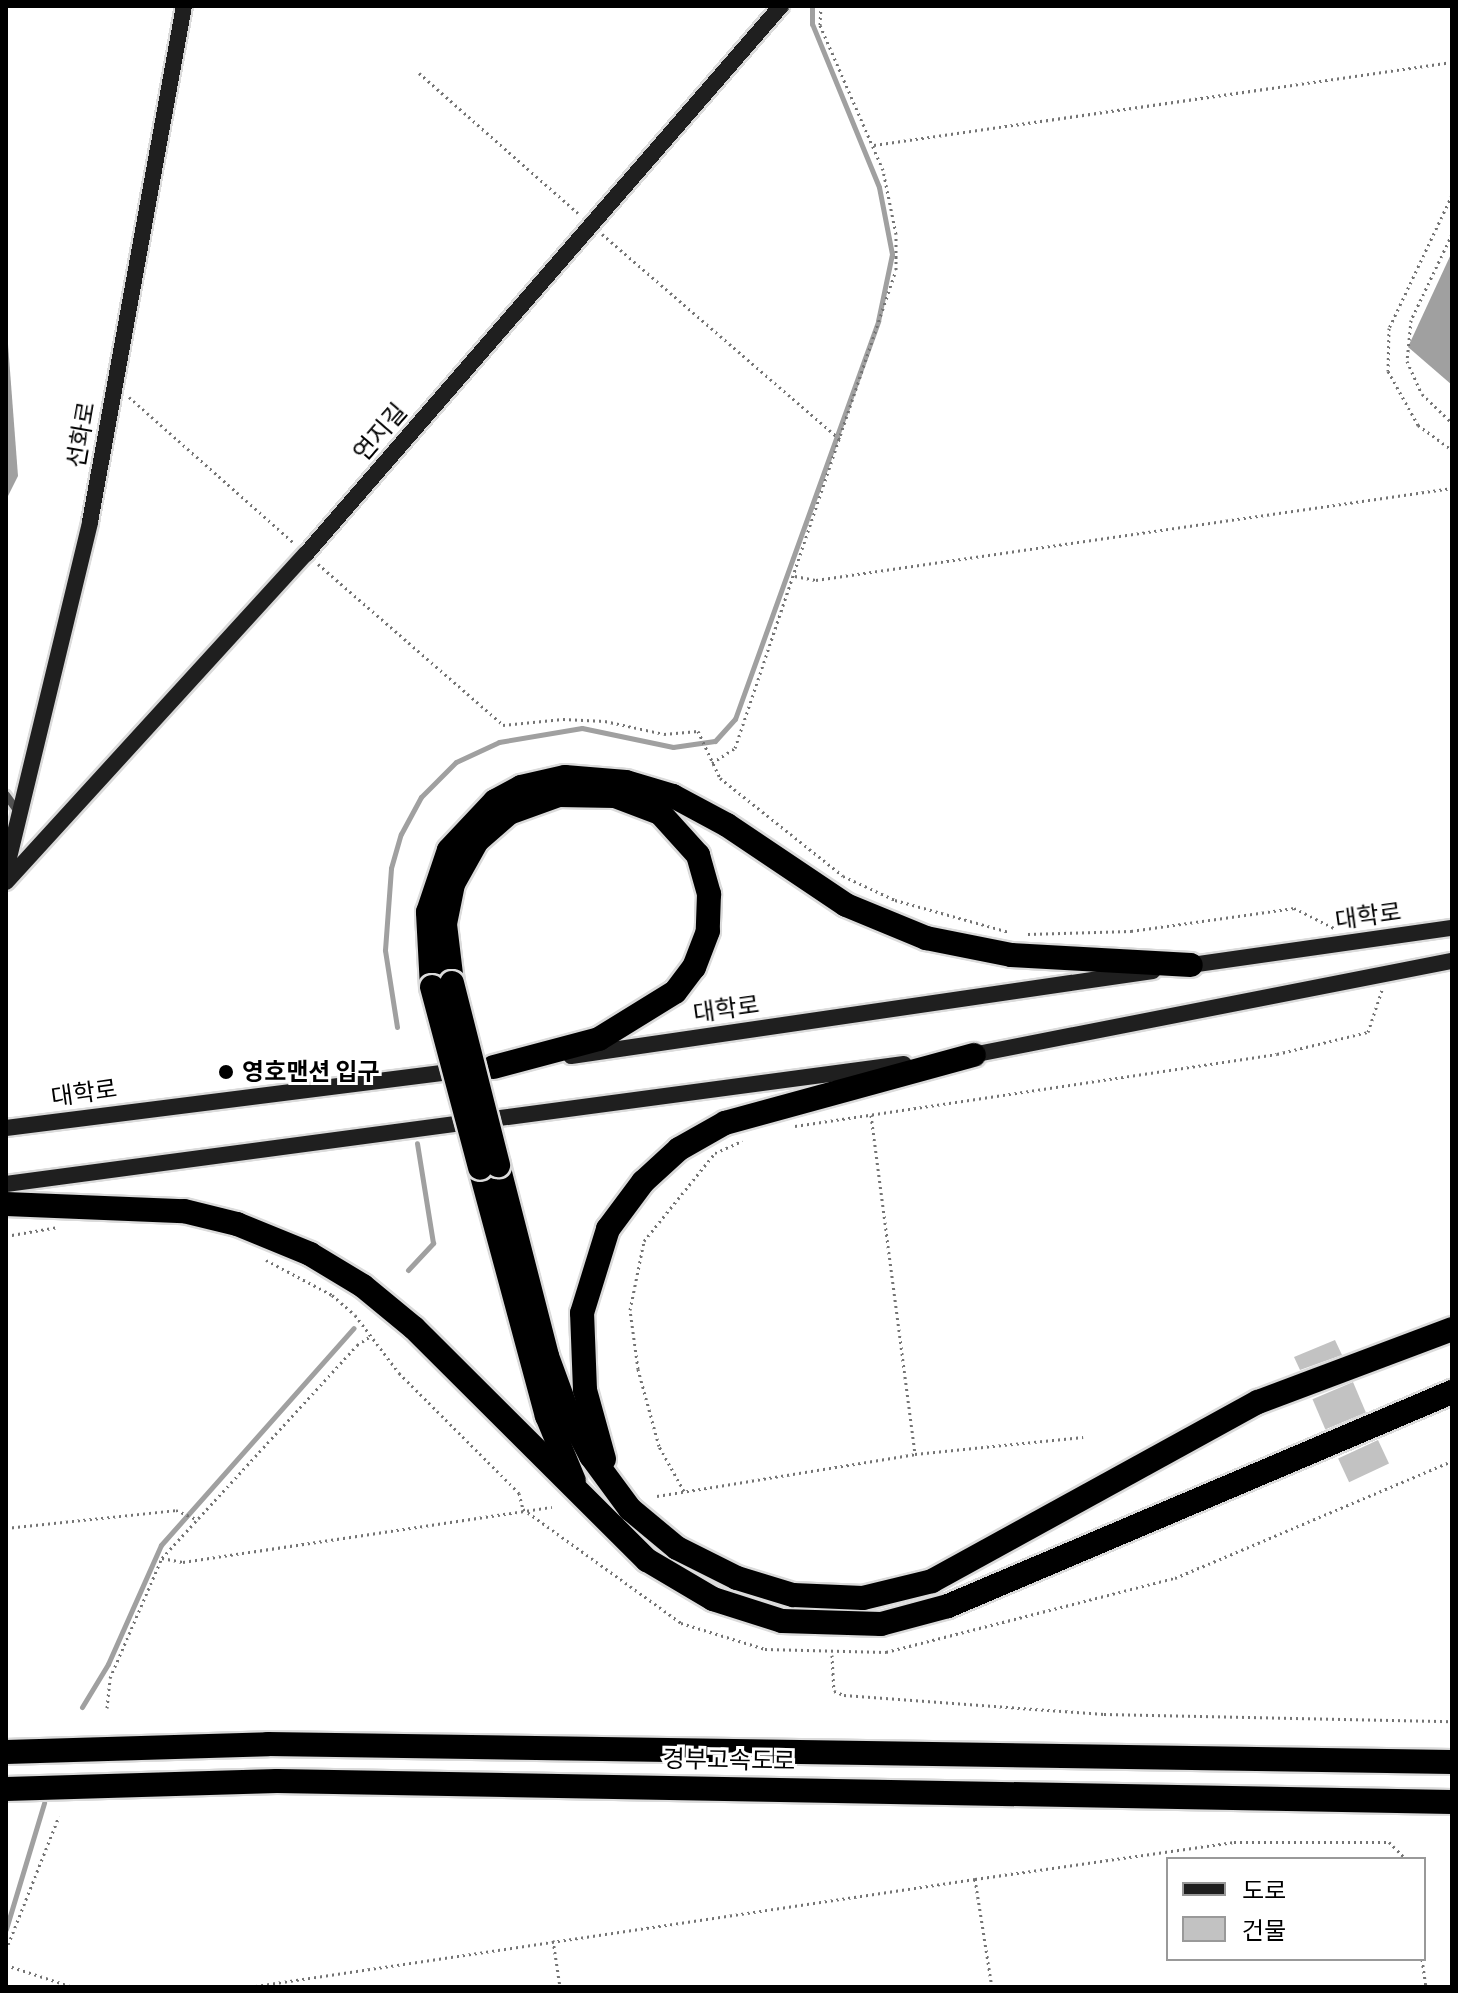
<!DOCTYPE html>
<html>
<head>
<meta charset="utf-8">
<style>
	body { margin:0 }
	#map { position:relative; width:1458px; height:1993px; overflow:hidden; background:#fff; font-family:"Titillium Web","Noto Sans KR",sans-serif }
	div>[style] { position:absolute }
	.water>* { inset:0; background:#a0a0a0 }
	.stream>* { height:5px; margin:-2.5px; padding:0 2.5px; transform-origin:2.5px; border-radius:2.5px; background:#a0a0a0 }
	.building>* { inset:0; background:#c2c2c2; transform-origin:0 0 }
	.path>* { height:3px; margin-top:-1.5px; transform-origin:0; background:repeating-linear-gradient(90deg,#747474 0 2px,transparent 0 6px) }
	.roads { filter:drop-shadow(2px 0 #dbdbdb) drop-shadow(-2px 0 #dbdbdb) drop-shadow(0 2px #dbdbdb) drop-shadow(0 -2px #dbdbdb) }
	.lane>* { height:8px; margin:-4px; padding:0 4px; transform-origin:4px; border-radius:4px; background:#525252 }
	.secondary>* { height:16px; margin:-8px; padding:0 8px; transform-origin:8px; border-radius:8px; background:#1f1f1f }
	.highway>* { height:24px; margin:-12px; padding:0 12px; transform-origin:12px; border-radius:12px; background:#000 }
	.bridges { filter:drop-shadow(2px 0 #dbdbdb) drop-shadow(-2px 0 #dbdbdb) drop-shadow(0 2px #dbdbdb) drop-shadow(0 -2px #dbdbdb) }
	.highway-bridge>* { height:24px; margin:-12px; padding:0 12px; transform-origin:12px; border-radius:12px; background:#000 }
	.dots>* { width:22px; height:22px; translate:-50% -50%; box-sizing:border-box; border:4px solid #fff; border-radius:50% }
	span { translate:-50% -50%; white-space:nowrap; text-align:center; line-height:1.15; -webkit-text-stroke:6px #fff; paint-order:stroke }
	.street-label { font-size:24px; color:#000 }
	.poi-label { font-size:24px; color:#000; font-weight:700 }
	.left { translate:0 -50%; text-align:left }
	.frame { position:absolute; inset:0; border:8px solid #000; pointer-events:none }
	.legend { position:absolute; left:1166px; top:1857px; width:260px; height:104px; box-sizing:border-box; background:#fff; border:2px solid #999; margin:0; padding:10px 14px; list-style:none; font-size:24px; color:#000 }
	.legend li { display:flex; align-items:center; gap:16px; height:40px }
	.legend b { width:40px; border:2px solid #999 }
</style>
</head>
<body>
<div id="map">
	<div class="water">
		<i style="clip-path:polygon(1452px 252px,1452px 385px,1408px 347px)"></i>
		<i style="clip-path:polygon(6px 318px,18px 476px,6px 500px)"></i>
	</div>
	<div class="stream">
		<i style="left:397px;top:1027px;width:78px;rotate:-98.9deg"></i>
		<i style="left:385px;top:950px;width:82px;rotate:-85.8deg"></i>
		<i style="left:391px;top:868px;width:35px;rotate:-74deg"></i>
		<i style="left:401px;top:834px;width:42px;rotate:-61.6deg"></i>
		<i style="left:421px;top:797px;width:49px;rotate:-45deg"></i>
		<i style="left:456px;top:762px;width:47px;rotate:-24.9deg"></i>
		<i style="left:499px;top:742px;width:84px;rotate:-9.6deg"></i>
		<i style="left:582px;top:728px;width:93px;rotate:11.8deg"></i>
		<i style="left:673px;top:747px;width:42px;rotate:-8.1deg"></i>
		<i style="left:715px;top:741px;width:30px;rotate:-48deg"></i>
		<i style="left:735px;top:719px;width:423px;rotate:-70.2deg"></i>
		<i style="left:878px;top:321px;width:68px;rotate:-78.2deg"></i>
		<i style="left:892px;top:254px;width:68px;rotate:-101deg"></i>
		<i style="left:879px;top:187px;width:176px;rotate:-112.3deg"></i>
		<i style="left:812px;top:24px;width:18px;rotate:-90deg"></i>
		<i style="left:408px;top:1270px;width:37px;rotate:-47deg"></i>
		<i style="left:433px;top:1243px;width:101px;rotate:-99.1deg"></i>
		<i style="left:82px;top:1707px;width:50px;rotate:-58.8deg"></i>
		<i style="left:108px;top:1664px;width:130px;rotate:-66deg"></i>
		<i style="left:161px;top:1545px;width:290px;rotate:-48.4deg"></i>
		<i style="left:6px;top:1929px;width:132px;rotate:-73.2deg"></i>
	</div>
	<div class="building">
		<i style="clip-path:polygon(1335px 1340px,1342px 1355px,1300px 1370px,1294px 1357px)"></i>
		<i style="left:1353px;top:1382px;width:33px;height:44px;rotate:67deg"></i>
		<i style="left:1378px;top:1440px;width:26px;height:44px;rotate:65deg"></i>
	</div>
	<div class="path">
		<i style="left:419px;top:73px;width:212px;rotate:41.4deg"></i>
		<i style="left:874px;top:145px;width:584px;rotate:-8.17deg"></i>
		<i style="left:1452px;top:195px;width:147px;rotate:115.3deg"></i>
		<i style="left:1389px;top:328px;width:43px;rotate:91.3deg"></i>
		<i style="left:1388px;top:371px;width:62px;rotate:60.9deg"></i>
		<i style="left:1418px;top:425px;width:42px;rotate:36.3deg"></i>
		<i style="left:602px;top:234px;width:316px;rotate:40.8deg"></i>
		<i style="left:1452px;top:234px;width:95px;rotate:115.5deg"></i>
		<i style="left:1411px;top:320px;width:41px;rotate:95.6deg"></i>
		<i style="left:1407px;top:361px;width:36px;rotate:66deg"></i>
		<i style="left:1422px;top:394px;width:42px;rotate:44deg"></i>
		<i style="left:129px;top:397px;width:220px;rotate:41.5deg"></i>
		<i style="left:318px;top:564px;width:245px;rotate:41deg"></i>
		<i style="left:503px;top:725px;width:60px;rotate:-5.7deg"></i>
		<i style="left:563px;top:719px;width:42px;rotate:2.7deg"></i>
		<i style="left:605px;top:721px;width:60px;rotate:12.4deg"></i>
		<i style="left:664px;top:734px;width:34px;rotate:-5deg"></i>
		<i style="left:698px;top:731px;width:52px;rotate:64.9deg"></i>
		<i style="left:720px;top:778px;width:157px;rotate:38.5deg"></i>
		<i style="left:843px;top:876px;width:57px;rotate:24.8deg"></i>
		<i style="left:895px;top:900px;width:118px;rotate:15.7deg"></i>
		<i style="left:795px;top:576px;width:21px;rotate:11deg"></i>
		<i style="left:816px;top:580px;width:643px;rotate:-8.23deg"></i>
		<i style="left:712px;top:763px;width:27px;rotate:-33deg"></i>
		<i style="left:735px;top:748px;width:504px;rotate:-71.39deg"></i>
		<i style="left:896px;top:270px;width:36px;rotate:-90deg"></i>
		<i style="left:896px;top:234px;width:65px;rotate:-101.5deg"></i>
		<i style="left:883px;top:170px;width:158px;rotate:-113.5deg"></i>
		<i style="left:820px;top:25px;width:19px;rotate:-87deg"></i>
		<i style="left:1028px;top:934px;width:103px;rotate:-1.7deg"></i>
		<i style="left:1131px;top:931px;width:165px;rotate:-8deg"></i>
		<i style="left:1294px;top:908px;width:45px;rotate:26.6deg"></i>
		<i style="left:871px;top:1115px;width:340px;rotate:82.6deg"></i>
		<i style="left:795px;top:1126px;width:487px;rotate:-8.5deg"></i>
		<i style="left:1277px;top:1054px;width:94px;rotate:-13.6deg"></i>
		<i style="left:1368px;top:1032px;width:44px;rotate:-71.6deg"></i>
		<i style="left:6px;top:1236px;width:53px;rotate:-9.8deg"></i>
		<i style="left:266px;top:1260px;width:75px;rotate:27.9deg"></i>
		<i style="left:332px;top:1295px;width:30px;rotate:41deg"></i>
		<i style="left:355px;top:1315px;width:73px;rotate:52.8deg"></i>
		<i style="left:399px;top:1373px;width:170px;rotate:45deg"></i>
		<i style="left:519px;top:1493px;width:16px;rotate:76deg"></i>
		<i style="left:523px;top:1509px;width:195px;rotate:35.8deg"></i>
		<i style="left:681px;top:1623px;width:88px;rotate:17.2deg"></i>
		<i style="left:765px;top:1649px;width:121px;rotate:1.4deg"></i>
		<i style="left:886px;top:1652px;width:298px;rotate:-14.4deg"></i>
		<i style="left:1175px;top:1578px;width:301px;rotate:-22.9deg"></i>
		<i style="left:684px;top:1491px;width:51px;rotate:-119.1deg"></i>
		<i style="left:659px;top:1446px;width:80px;rotate:-105.3deg"></i>
		<i style="left:638px;top:1369px;width:60px;rotate:-97.7deg"></i>
		<i style="left:630px;top:1310px;width:70px;rotate:-78.5deg"></i>
		<i style="left:644px;top:1241px;width:113px;rotate:-51.1deg"></i>
		<i style="left:715px;top:1153px;width:30px;rotate:-24deg"></i>
		<i style="left:657px;top:1496px;width:261px;rotate:-9.2deg"></i>
		<i style="left:915px;top:1454px;width:169px;rotate:-5.8deg"></i>
		<i style="left:6px;top:1528px;width:171px;rotate:-6deg"></i>
		<i style="left:176px;top:1510px;width:24px;rotate:24deg"></i>
		<i style="left:162px;top:1558px;width:21px;rotate:11deg"></i>
		<i style="left:183px;top:1562px;width:373px;rotate:-8.5deg"></i>
		<i style="left:832px;top:1655px;width:36px;rotate:87deg"></i>
		<i style="left:834px;top:1691px;width:11px;rotate:22deg"></i>
		<i style="left:844px;top:1695px;width:261px;rotate:4.2deg"></i>
		<i style="left:1104px;top:1714px;width:348px;rotate:1.2deg"></i>
		<i style="left:107px;top:1708px;width:30px;rotate:-84deg"></i>
		<i style="left:110px;top:1678px;width:131px;rotate:-66.6deg"></i>
		<i style="left:162px;top:1558px;width:289px;rotate:-47.5deg"></i>
		<i style="left:357px;top:1345px;width:17px;rotate:-33deg"></i>
		<i style="left:975px;top:1879px;width:262px;rotate:-8.1deg"></i>
		<i style="left:1234px;top:1842px;width:155px"></i>
		<i style="left:1389px;top:1842px;width:24px;rotate:45deg"></i>
		<i style="left:553px;top:1940px;width:48px;rotate:81.5deg"></i>
		<i style="left:6px;top:1950px;width:144px;rotate:-68.4deg"></i>
		<i style="left:1422px;top:1959px;width:28px;rotate:82deg"></i>
		<i style="left:6px;top:1965px;width:71px;rotate:18.2deg"></i>
		<i style="left:249px;top:1987px;width:734px;rotate:-8.46deg"></i>
		<i style="left:975px;top:1879px;width:109px;rotate:81.1deg"></i>
	</div>
	<div class="roads">
		<div class="lane">
			<i style="left:6px;top:795px;width:22px;rotate:54deg"></i>
		</div>
		<div class="secondary">
			<i style="left:6px;top:870px;width:358px;rotate:-76.4deg"></i>
			<i style="left:90px;top:522px;width:524px;rotate:-79.68deg"></i>
			<i style="left:6px;top:882px;width:445px;rotate:-47.6deg"></i>
			<i style="left:306px;top:554px;width:725px;rotate:-49.08deg"></i>
			<i style="left:1184px;top:966px;width:271px;rotate:-8.1deg"></i>
			<i style="left:571px;top:1056px;width:588px;rotate:-8.31deg"></i>
			<i style="left:967px;top:1056px;width:494px;rotate:-11.1deg"></i>
			<i style="left:6px;top:1128px;width:463px;rotate:-7.2deg"></i>
			<i style="left:6px;top:1184px;width:906px;rotate:-7.61deg"></i>
		</div>
		<div class="highway">
			<i style="left:452px;top:983px;width:59px;rotate:-96.8deg"></i>
			<i style="left:445px;top:924px;width:41px;rotate:-78.7deg"></i>
			<i style="left:453px;top:884px;width:49px;rotate:-60.8deg"></i>
			<i style="left:477px;top:841px;width:43px;rotate:-41.2deg"></i>
			<i style="left:509px;top:813px;width:53px;rotate:-19.8deg"></i>
			<i style="left:559px;top:795px;width:56px;rotate:1deg"></i>
			<i style="left:615px;top:796px;width:48px;rotate:20.7deg"></i>
			<i style="left:660px;top:813px;width:57px;rotate:47.9deg"></i>
			<i style="left:698px;top:855px;width:41px;rotate:74.2deg"></i>
			<i style="left:709px;top:894px;width:37px;rotate:92deg"></i>
			<i style="left:708px;top:931px;width:39px;rotate:111deg"></i>
			<i style="left:694px;top:967px;width:31px;rotate:127deg"></i>
			<i style="left:675px;top:992px;width:89px;rotate:148.3deg"></i>
			<i style="left:599px;top:1039px;width:109px;rotate:165.1deg"></i>
			<i style="left:432px;top:987px;width:75px;rotate:-93.1deg"></i>
			<i style="left:428px;top:912px;width:65px;rotate:-71.3deg"></i>
			<i style="left:449px;top:850px;width:67px;rotate:-46.8deg"></i>
			<i style="left:495px;top:801px;width:30px;rotate:-28deg"></i>
			<i style="left:521px;top:787px;width:45px;rotate:-12.8deg"></i>
			<i style="left:565px;top:777px;width:61px;rotate:4.7deg"></i>
			<i style="left:626px;top:782px;width:49px;rotate:16.6deg"></i>
			<i style="left:673px;top:796px;width:61px;rotate:28.2deg"></i>
			<i style="left:727px;top:825px;width:143px;rotate:33.9deg"></i>
			<i style="left:846px;top:905px;width:87px;rotate:22.4deg"></i>
			<i style="left:926px;top:938px;width:87px;rotate:11.3deg"></i>
			<i style="left:1011px;top:955px;width:180px;rotate:3.2deg"></i>
			<i style="left:498px;top:1165px;width:197px;rotate:75.6deg"></i>
			<i style="left:547px;top:1356px;width:55px;rotate:69.9deg"></i>
			<i style="left:566px;top:1408px;width:54px;rotate:62.5deg"></i>
			<i style="left:591px;top:1456px;width:66px;rotate:53.7deg"></i>
			<i style="left:630px;top:1509px;width:61px;rotate:39.7deg"></i>
			<i style="left:677px;top:1548px;width:67px;rotate:26.6deg"></i>
			<i style="left:737px;top:1578px;width:59px;rotate:16.9deg"></i>
			<i style="left:793px;top:1595px;width:70px;rotate:2.5deg"></i>
			<i style="left:863px;top:1598px;width:71px;rotate:-13.8deg"></i>
			<i style="left:932px;top:1581px;width:372px;rotate:-28.8deg"></i>
			<i style="left:1258px;top:1402px;width:207px;rotate:-20.6deg"></i>
			<i style="left:480px;top:1168px;width:257px;rotate:74.9deg"></i>
			<i style="left:547px;top:1416px;width:70px;rotate:67.4deg"></i>
			<i style="left:6px;top:1204px;width:178px;rotate:2.3deg"></i>
			<i style="left:184px;top:1211px;width:55px;rotate:13.8deg"></i>
			<i style="left:237px;top:1224px;width:79px;rotate:22.3deg"></i>
			<i style="left:310px;top:1254px;width:62px;rotate:31.1deg"></i>
			<i style="left:363px;top:1286px;width:66px;rotate:39.5deg"></i>
			<i style="left:414px;top:1328px;width:329px;rotate:44.9deg"></i>
			<i style="left:647px;top:1560px;width:77px;rotate:30.6deg"></i>
			<i style="left:713px;top:1599px;width:72px;rotate:17.7deg"></i>
			<i style="left:782px;top:1621px;width:99px;rotate:1.7deg"></i>
			<i style="left:881px;top:1624px;width:69px;rotate:-15deg"></i>
			<i style="left:948px;top:1606px;width:548px;rotate:-23.01deg"></i>
			<i style="left:604px;top:1459px;width:72px;rotate:-105.4deg"></i>
			<i style="left:585px;top:1390px;width:77px;rotate:-92.2deg"></i>
			<i style="left:582px;top:1313px;width:88px;rotate:-72.8deg"></i>
			<i style="left:608px;top:1229px;width:59px;rotate:-53.3deg"></i>
			<i style="left:643px;top:1182px;width:49px;rotate:-42.5deg"></i>
			<i style="left:679px;top:1149px;width:53px;rotate:-29.5deg"></i>
			<i style="left:725px;top:1123px;width:258px;rotate:-15.3deg"></i>
			<i style="left:6px;top:1752px;width:262px;rotate:-1.7deg"></i>
			<i style="left:268px;top:1744px;width:1184px;rotate:0.87deg"></i>
			<i style="left:6px;top:1789px;width:271px;rotate:-1.7deg"></i>
			<i style="left:277px;top:1781px;width:1175px;rotate:1.02deg"></i>
		</div>
	</div>
	<div class="bridges">
		<div class="highway-bridge">
			<i style="left:452px;top:983px;width:188px;rotate:75.8deg"></i>
			<i style="left:432px;top:987px;width:187px;rotate:75.1deg"></i>
		</div>
	</div>
	<div class="dots">
		<i style="left:226px;top:1072px;background:#000"></i>
	</div>
	<div class="street-label">
		<span style="left:380px;top:432px;rotate:-49deg">연지길</span>
		<span style="left:81px;top:435px;rotate:-80deg">선화로</span>
		<span style="left:1368px;top:916px;rotate:-8deg">대학로</span>
		<span style="left:726px;top:1009px;rotate:-8deg">대학로</span>
		<span style="left:84px;top:1093px;rotate:-8deg">대학로</span>
		<span style="left:729px;top:1760px;rotate:1deg">경부고속도로</span>
	</div>
	<div class="poi-label">
		<span class="left" style="left:242px;top:1072px">영호맨션 입구</span>
	</div>
	<div class="frame"></div>
	<ul class="legend">
	<li><b style="height:10px;background:#1f1f1f"></b>도로</li>
	<li><b style="height:22px;background:#c2c2c2"></b>건물</li>
	</ul>
</div>
</body>
</html>
